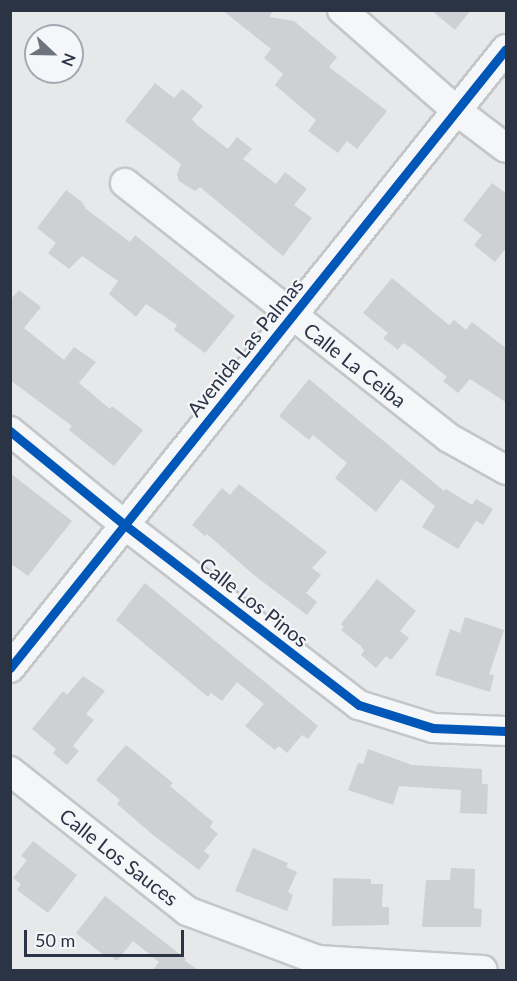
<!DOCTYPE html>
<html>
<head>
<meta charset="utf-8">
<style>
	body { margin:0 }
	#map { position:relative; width:517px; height:981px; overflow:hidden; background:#e6e8ea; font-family:Lato,sans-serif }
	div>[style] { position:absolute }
	.building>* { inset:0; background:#ced0d3 }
	.roads { filter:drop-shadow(2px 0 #c4c6c8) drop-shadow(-2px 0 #c4c6c8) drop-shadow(0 2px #c4c6c8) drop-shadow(0 -2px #c4c6c8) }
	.minor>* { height:28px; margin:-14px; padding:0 14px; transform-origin:14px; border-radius:14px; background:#f5f6f7 }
	.cycleway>* { height:9px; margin:-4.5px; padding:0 4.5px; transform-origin:4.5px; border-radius:4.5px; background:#0057b8 }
	span { translate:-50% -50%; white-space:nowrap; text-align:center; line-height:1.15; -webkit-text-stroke:4.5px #f4f6f9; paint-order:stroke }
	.street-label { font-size:20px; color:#2b3445 }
	.frame { position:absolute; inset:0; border:12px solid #2b3445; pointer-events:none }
	.north { position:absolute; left:24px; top:24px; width:60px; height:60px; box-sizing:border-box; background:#f4f6f9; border:2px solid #a4a8b1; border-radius:50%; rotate:112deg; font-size:16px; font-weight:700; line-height:24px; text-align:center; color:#2b3445 }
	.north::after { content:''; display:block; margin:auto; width:21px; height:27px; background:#6c737f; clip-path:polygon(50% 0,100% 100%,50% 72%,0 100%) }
	.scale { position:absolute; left:24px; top:930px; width:160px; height:27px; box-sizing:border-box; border:3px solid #2b3445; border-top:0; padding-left:8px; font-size:18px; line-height:21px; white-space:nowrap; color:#2b3445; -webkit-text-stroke:4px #f4f6f9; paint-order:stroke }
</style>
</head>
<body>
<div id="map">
	<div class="building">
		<i style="clip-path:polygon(222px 10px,274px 10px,269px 17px,294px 21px,337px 57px,329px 67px,387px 111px,357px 149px,347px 141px,338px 153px,308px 131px,316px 120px,275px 85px,283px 74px,264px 58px,271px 49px)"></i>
		<i style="clip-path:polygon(431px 10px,471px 10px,455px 30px)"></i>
		<i style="clip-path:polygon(155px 83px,174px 98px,182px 89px,203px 106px,192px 119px,197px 125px,228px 149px,237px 137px,252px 149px,243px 159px,276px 184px,285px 172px,307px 189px,294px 205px,312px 218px,283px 256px,200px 187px,195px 191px,179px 181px,177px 174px,181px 164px,125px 121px)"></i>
		<i style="clip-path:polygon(492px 183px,507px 194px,507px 247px,495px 262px,474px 245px,482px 235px,463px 220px)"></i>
		<i style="clip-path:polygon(66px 190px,82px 202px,86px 209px,130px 242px,135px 235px,235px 316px,205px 353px,174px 330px,177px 325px,146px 304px,136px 317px,109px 294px,118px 281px,82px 256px,69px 269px,48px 253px,56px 243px,37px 228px)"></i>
		<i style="clip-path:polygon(392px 278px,449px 325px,454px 320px,466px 330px,472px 322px,507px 349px,507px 403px,470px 379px,458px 393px,443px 381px,447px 377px,410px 347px,403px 343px,398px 350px,383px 338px,388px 333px,363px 313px)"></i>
		<i style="clip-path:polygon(19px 290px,41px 307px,24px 328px,64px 360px,74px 347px,96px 362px,79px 383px,110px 409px,112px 406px,143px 430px,114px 466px,69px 430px,72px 426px,10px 380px,10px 300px)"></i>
		<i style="clip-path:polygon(309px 379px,444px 491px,446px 489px,472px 505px,476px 499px,493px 509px,483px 525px,476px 521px,458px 549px,422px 527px,435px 506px,401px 479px,376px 512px,335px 478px,347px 463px,313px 435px,309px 440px,279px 416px)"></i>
		<i style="clip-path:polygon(10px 473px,72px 521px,28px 576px,10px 563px)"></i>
		<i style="clip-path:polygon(239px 484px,327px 552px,312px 568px,321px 575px,306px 593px,317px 602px,307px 615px,255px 576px,207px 534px,205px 536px,192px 525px,222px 488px,230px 495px)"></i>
		<i style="clip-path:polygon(377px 579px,416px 611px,400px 631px,409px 638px,391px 660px,386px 656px,376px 668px,361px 655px,364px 651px,361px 646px,341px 630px,344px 627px,341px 624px)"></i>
		<i style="clip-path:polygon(145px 583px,318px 726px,308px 739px,302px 735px,287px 753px,279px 746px,275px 750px,245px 726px,264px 704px,237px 682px,222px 701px,211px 693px,208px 697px,116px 620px)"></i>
		<i style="clip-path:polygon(465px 617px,504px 630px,489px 674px,494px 675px,490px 692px,435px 675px,450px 629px,460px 633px)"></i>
		<i style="clip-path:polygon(83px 676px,105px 691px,86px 714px,94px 720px,73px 746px,79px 751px,67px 765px,53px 753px,56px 749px,32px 729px,63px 691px,67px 695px)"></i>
		<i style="clip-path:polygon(126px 745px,173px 783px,170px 786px,213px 822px,210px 827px,218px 834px,204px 851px,210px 856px,199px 870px,153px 835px,117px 804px,120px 800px,96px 780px)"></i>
		<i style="clip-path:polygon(368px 749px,412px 765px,482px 769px,482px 784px,488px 784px,487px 814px,460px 813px,461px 790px,399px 786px,393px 805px,348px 790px,358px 763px,363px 764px)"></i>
		<i style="clip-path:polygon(33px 841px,77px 875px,48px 913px,17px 890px,21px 884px,13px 878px,27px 860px,21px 856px)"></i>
		<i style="clip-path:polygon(253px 848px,288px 863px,286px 867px,297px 872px,288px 892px,293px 895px,287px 911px,235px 891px)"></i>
		<i style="clip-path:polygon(451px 868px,475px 869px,474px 908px,482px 909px,481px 927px,422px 927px,426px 880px,450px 880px)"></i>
		<i style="clip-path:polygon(333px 878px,371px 879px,371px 884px,383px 884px,382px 907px,389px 907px,389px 925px,332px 926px)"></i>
		<i style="clip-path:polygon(105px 896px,186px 959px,185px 961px,198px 970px,153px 970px,159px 962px,133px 941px,117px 961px,109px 954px,106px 957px,76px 933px)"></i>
	</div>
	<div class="roads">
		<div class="minor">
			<i style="left:342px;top:10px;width:153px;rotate:41.3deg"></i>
			<i style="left:457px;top:111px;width:61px;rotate:37.1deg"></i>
			<i style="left:125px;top:183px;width:412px;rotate:38.2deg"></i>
			<i style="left:449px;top:438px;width:65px;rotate:29.3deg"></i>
			<i style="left:10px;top:431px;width:149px;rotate:39.3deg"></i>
			<i style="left:125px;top:525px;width:295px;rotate:37.6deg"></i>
			<i style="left:359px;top:705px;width:77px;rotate:17.3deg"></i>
			<i style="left:433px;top:728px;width:73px;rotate:2.4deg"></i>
			<i style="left:10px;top:668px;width:793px;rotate:-51.3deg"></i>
			<i style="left:10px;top:771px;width:226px;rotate:38.3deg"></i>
			<i style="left:187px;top:911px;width:140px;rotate:20.5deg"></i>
			<i style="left:318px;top:960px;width:165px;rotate:3.5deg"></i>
		</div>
	</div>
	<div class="cycleway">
		<i style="left:10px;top:431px;width:149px;rotate:39.3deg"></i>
		<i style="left:125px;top:525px;width:295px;rotate:37.6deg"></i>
		<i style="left:359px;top:705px;width:77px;rotate:17.3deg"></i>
		<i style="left:433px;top:728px;width:73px;rotate:2.4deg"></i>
		<i style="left:10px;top:668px;width:793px;rotate:-51.3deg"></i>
	</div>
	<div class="street-label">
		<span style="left:245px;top:347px;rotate:-51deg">Avenida Las Palmas</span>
		<span style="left:355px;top:365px;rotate:38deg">Calle La Ceiba</span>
		<span style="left:254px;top:602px;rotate:38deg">Calle Los Pinos</span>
		<span style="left:119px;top:857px;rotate:38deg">Calle Los Sauces</span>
	</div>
	<div class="frame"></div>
	<div class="north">N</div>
	<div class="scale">50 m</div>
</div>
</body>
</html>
